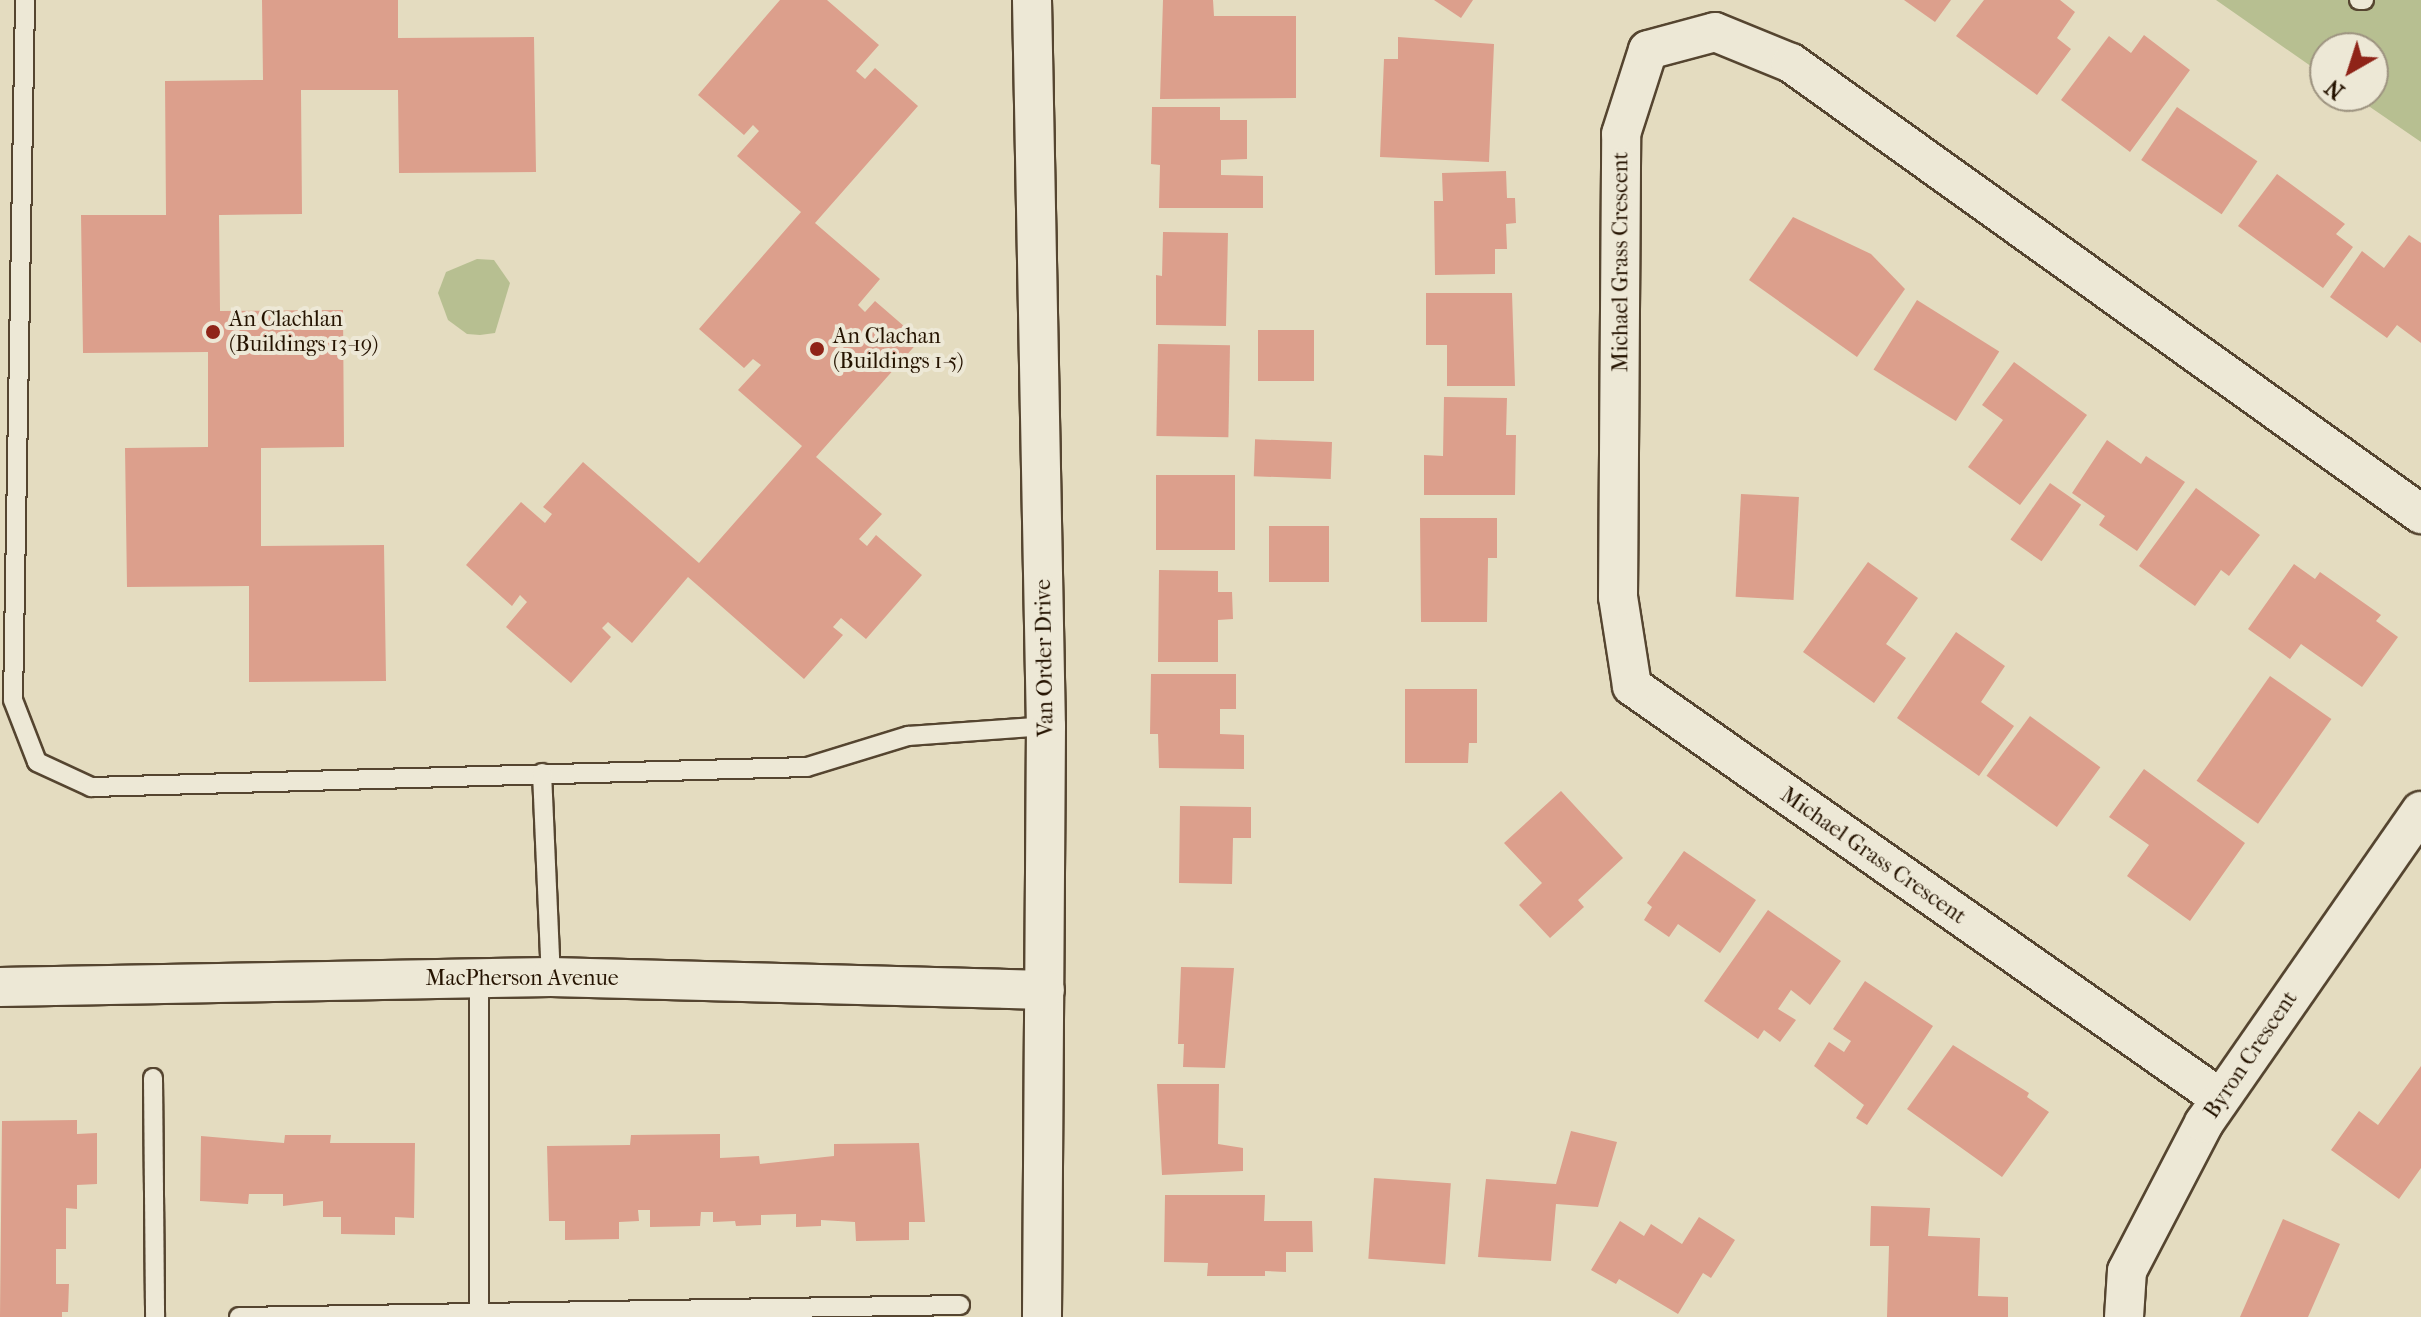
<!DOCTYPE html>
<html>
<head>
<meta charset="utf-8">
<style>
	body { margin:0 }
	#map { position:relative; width:2421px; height:1317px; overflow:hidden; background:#e4dcc0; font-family:"IM FELL French Canon",serif }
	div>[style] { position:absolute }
	.green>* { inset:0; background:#b7bf91 }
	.building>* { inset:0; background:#dc9f8c; transform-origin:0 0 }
	.roads { filter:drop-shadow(2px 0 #554530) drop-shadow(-2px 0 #554530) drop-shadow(0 2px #554530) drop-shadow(0 -2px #554530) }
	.service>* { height:18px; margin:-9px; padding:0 9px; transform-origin:9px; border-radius:9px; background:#ede8d6 }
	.minor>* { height:38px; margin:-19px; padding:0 19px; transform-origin:19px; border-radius:19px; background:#ede8d6 }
	.dots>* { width:22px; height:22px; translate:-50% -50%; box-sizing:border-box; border:4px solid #ede8d6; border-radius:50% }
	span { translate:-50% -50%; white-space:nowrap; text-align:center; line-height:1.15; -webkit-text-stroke:8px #ede8d6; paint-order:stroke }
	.street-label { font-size:22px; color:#251300 }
	.poi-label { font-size:22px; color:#251300 }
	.left { translate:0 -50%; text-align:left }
	.north { position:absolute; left:2309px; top:32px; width:80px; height:80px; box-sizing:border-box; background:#ede8d6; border:2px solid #9d9380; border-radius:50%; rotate:219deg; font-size:22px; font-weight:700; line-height:32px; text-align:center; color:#251300 }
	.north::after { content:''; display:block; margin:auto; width:28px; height:36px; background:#8f2418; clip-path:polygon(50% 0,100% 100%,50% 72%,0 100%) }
</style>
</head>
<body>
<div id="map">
	<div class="green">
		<i style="clip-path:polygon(2216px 0,2421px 0,2421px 142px,2354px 96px,2373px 96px,2373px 48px,2325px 48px,2325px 76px)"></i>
		<i style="clip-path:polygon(477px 259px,494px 260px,510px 283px,495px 333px,480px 335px,467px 334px,448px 320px,438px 293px,446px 272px)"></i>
	</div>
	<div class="building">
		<i style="clip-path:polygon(262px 0,398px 0,398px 38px,534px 37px,536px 172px,399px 173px,398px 90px,301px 90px,302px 214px,219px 215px,220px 311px,343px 310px,344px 447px,261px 448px,261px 546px,384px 545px,386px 681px,249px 682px,249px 586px,127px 587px,125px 448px,208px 447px,208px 352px,83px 353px,81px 215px,166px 215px,165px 81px,263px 80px)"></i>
		<i style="clip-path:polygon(780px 0,827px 0,879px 45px,856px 71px,865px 79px,875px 68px,918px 106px,815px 223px,880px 279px,858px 305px,865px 312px,875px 301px,920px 340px,816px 457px,882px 514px,859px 539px,867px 546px,876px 535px,922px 575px,866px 639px,841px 618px,833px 627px,843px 635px,804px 679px,688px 577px,632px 643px,608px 622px,602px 628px,611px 637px,571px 683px,506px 627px,527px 602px,520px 595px,512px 606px,466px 565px,521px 502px,545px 523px,552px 514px,543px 507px,583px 462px,699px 563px,802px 446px,738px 390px,761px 365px,753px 359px,744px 368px,699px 329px,801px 212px,737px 156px,759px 131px,753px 125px,744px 135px,698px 95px)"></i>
		<i style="clip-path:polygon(1163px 0,1213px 0,1214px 16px,1296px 16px,1296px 98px,1160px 99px)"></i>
		<i style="clip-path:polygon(1434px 0,1473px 0,1461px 18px)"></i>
		<i style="clip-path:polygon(1904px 0,1951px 0,1935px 22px)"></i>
		<i style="clip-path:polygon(1984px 0,2060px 0,2075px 12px,2057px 38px,2071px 49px,2037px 95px,1956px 36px)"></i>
		<i style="clip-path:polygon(2144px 35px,2190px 70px,2130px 152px,2061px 100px,2109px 36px,2131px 53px)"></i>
		<i style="clip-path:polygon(1398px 37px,1494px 44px,1489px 162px,1380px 157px,1384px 59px,1398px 59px)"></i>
		<i style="clip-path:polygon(1152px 107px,1220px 107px,1220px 120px,1247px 120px,1247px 159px,1221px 160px,1221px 175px,1263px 176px,1263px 208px,1159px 208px,1160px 165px,1151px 164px)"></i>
		<i style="left:2177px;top:107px;width:97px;height:64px;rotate:34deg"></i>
		<i style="clip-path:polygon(1506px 171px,1507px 198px,1515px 198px,1516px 223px,1506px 224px,1507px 249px,1495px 249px,1495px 274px,1435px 275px,1434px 201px,1443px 201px,1442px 173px)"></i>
		<i style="clip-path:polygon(2277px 174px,2345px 224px,2336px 234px,2353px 247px,2323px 288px,2238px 226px)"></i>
		<i style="clip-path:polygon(1793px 217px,1871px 254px,1905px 289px,1857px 357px,1749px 280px)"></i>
		<i style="clip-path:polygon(1163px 232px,1228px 233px,1226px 326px,1156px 325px,1156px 275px,1162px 276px)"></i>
		<i style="clip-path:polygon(2409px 235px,2421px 243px,2421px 343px,2397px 325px,2387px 338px,2330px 297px,2362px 251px,2384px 268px)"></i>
		<i style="clip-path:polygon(1426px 293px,1512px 293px,1515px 386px,1447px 386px,1447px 345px,1426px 345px)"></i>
		<i style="left:1917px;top:300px;width:97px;height:82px;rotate:32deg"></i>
		<i style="left:1258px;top:330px;width:56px;height:51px"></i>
		<i style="left:1158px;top:344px;width:72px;height:92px;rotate:1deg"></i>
		<i style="clip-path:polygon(2014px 362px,2087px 415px,2020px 505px,1968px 467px,2003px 420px,1982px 405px)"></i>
		<i style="clip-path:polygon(1444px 397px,1507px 398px,1506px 435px,1516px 435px,1515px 495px,1424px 495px,1424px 455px,1443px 456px)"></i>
		<i style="clip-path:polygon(2107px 440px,2141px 464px,2146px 456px,2185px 482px,2137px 551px,2099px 525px,2105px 516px,2072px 493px)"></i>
		<i style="left:1332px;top:442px;width:37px;height:77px;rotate:92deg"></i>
		<i style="left:1156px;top:475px;width:79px;height:75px"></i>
		<i style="left:2050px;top:483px;width:38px;height:69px;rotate:35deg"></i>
		<i style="clip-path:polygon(2196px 488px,2260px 535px,2229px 576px,2221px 570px,2195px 606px,2139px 566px)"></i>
		<i style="left:1741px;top:494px;width:58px;height:103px;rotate:3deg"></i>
		<i style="clip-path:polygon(1420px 518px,1497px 518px,1497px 558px,1488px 558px,1487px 622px,1421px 622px)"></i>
		<i style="left:1269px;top:526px;width:60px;height:56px"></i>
		<i style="clip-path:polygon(1868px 562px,1918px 598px,1886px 644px,1906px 658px,1874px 703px,1803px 652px)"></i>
		<i style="clip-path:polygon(2294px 564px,2315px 579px,2320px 572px,2381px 615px,2376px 621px,2398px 637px,2362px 687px,2301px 644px,2290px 659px,2248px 629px)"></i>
		<i style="clip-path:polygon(1159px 570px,1218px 571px,1218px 592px,1232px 592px,1233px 619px,1218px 620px,1218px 662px,1158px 662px)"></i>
		<i style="clip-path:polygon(1956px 632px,2005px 666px,1981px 702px,2014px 726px,1979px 776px,1897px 718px)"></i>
		<i style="clip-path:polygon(1151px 674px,1236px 674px,1236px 709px,1220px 709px,1220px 734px,1244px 735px,1244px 769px,1159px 768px,1158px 734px,1150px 734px)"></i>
		<i style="left:2270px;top:676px;width:75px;height:128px;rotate:35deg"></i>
		<i style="clip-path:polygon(1405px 689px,1477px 689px,1477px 743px,1469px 743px,1468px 763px,1405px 763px)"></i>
		<i style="left:2030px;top:716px;width:87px;height:74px;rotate:36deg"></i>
		<i style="clip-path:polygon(2144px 769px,2245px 843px,2190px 921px,2127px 876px,2149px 845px,2109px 817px)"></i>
		<i style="clip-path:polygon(1561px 791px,1623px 858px,1578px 900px,1584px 907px,1550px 938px,1519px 905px,1542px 883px,1504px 843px)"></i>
		<i style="clip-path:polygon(1180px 806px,1251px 807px,1251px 838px,1233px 838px,1232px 884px,1179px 883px)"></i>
		<i style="clip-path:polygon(1684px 851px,1756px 900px,1720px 953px,1678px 924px,1669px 937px,1644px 920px,1652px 907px,1647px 903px)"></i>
		<i style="clip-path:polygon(1768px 910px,1841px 961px,1810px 1005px,1791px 990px,1778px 1009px,1796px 1020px,1780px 1042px,1764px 1030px,1758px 1039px,1704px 1001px)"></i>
		<i style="clip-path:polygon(1181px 967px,1234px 968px,1225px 1068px,1183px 1067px,1184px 1044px,1178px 1044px)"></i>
		<i style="clip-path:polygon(1865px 981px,1933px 1026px,1867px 1125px,1856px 1118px,1864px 1105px,1814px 1066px,1829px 1042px,1844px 1052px,1851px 1041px,1833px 1029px)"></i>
		<i style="clip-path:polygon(1953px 1045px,2029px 1093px,2027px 1097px,2049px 1112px,2002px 1177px,1907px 1109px)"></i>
		<i style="clip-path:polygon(2421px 1066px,2421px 1168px,2399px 1199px,2331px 1150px,2359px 1111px,2378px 1125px)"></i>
		<i style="clip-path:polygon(1157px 1084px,1219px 1084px,1218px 1144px,1243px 1148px,1243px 1171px,1162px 1175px)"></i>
		<i style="clip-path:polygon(77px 1120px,77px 1134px,97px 1133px,97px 1184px,77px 1185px,77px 1209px,66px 1208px,66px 1249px,56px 1249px,56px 1284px,69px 1284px,68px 1312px,62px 1312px,62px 1317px,0 1317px,2px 1121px)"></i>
		<i style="clip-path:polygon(1571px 1131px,1617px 1142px,1598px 1207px,1556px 1204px,1551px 1261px,1478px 1257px,1486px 1179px,1556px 1184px)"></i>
		<i style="clip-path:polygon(720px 1134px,720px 1158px,759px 1156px,760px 1164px,834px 1156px,834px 1144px,919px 1143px,925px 1222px,909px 1222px,909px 1240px,856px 1241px,855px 1222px,821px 1220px,821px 1226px,796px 1227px,796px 1214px,761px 1215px,761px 1225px,736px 1226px,735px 1221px,713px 1222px,713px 1212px,701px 1212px,700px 1226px,650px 1227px,650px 1210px,638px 1210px,639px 1221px,619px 1222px,619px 1239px,565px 1240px,565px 1221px,549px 1221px,547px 1146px,630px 1145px,631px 1135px)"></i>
		<i style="clip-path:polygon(285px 1135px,331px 1135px,330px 1143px,415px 1143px,414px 1218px,395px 1217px,395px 1235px,341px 1234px,341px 1217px,323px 1217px,323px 1201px,283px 1206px,283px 1194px,249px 1194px,248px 1204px,200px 1201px,201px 1136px,284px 1143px)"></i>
		<i style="left:1374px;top:1178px;width:77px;height:81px;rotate:4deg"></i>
		<i style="clip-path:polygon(1165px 1195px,1265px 1195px,1264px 1221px,1312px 1221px,1313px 1252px,1286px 1252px,1286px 1272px,1265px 1271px,1265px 1276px,1207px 1276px,1208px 1263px,1164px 1262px)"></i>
		<i style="clip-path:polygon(1871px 1206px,1930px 1208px,1928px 1236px,1980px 1238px,1978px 1296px,2008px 1297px,2008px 1317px,1887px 1317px,1889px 1246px,1870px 1246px)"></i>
		<i style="clip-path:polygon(1699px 1217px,1735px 1240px,1711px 1278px,1703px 1273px,1678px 1314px,1619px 1279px,1616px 1284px,1591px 1270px,1620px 1221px,1644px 1236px,1651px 1224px,1682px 1244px)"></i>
		<i style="clip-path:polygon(2283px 1219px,2340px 1244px,2308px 1317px,2240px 1317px)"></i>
	</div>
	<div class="roads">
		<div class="service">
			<i style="left:25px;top:0;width:700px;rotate:90.98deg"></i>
			<i style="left:13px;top:700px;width:66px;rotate:68.8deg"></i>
			<i style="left:37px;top:762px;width:60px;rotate:24.8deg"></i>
			<i style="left:91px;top:787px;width:716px;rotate:-1.6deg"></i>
			<i style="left:807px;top:767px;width:106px;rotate:-17.1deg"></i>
			<i style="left:908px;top:736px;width:138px;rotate:-4.1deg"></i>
			<i style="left:2359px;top:0;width:5px"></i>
			<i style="left:542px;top:773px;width:204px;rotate:87.5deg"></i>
			<i style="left:153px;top:1078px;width:239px;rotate:89.5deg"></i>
			<i style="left:479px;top:1310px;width:331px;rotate:-90deg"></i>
			<i style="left:239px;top:1317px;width:721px;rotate:-0.95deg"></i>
		</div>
		<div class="minor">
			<i style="left:1032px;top:0;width:726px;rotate:88.9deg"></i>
			<i style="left:1046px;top:726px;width:591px;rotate:90.39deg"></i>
			<i style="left:0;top:987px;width:551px;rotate:-1.04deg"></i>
			<i style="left:551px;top:977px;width:494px;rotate:1.5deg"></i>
			<i style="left:2220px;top:1098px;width:718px;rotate:-144.98deg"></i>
			<i style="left:1632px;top:686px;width:90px;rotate:-98.9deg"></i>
			<i style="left:1618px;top:597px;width:463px;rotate:-89.6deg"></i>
			<i style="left:1621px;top:134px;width:88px;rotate:-72.2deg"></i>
			<i style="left:1648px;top:50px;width:69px;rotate:-15deg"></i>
			<i style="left:1715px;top:32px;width:82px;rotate:22.2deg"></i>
			<i style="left:1791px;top:63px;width:775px;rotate:35.6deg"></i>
			<i style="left:2124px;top:1317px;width:46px;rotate:-86.3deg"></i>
			<i style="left:2127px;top:1271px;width:167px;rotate:-62.5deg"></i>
			<i style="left:2204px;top:1123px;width:380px;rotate:-55.2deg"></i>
		</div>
	</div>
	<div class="dots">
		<i style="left:213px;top:332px;background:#8f2418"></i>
		<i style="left:817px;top:349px;background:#8f2418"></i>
	</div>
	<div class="street-label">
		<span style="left:1621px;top:262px;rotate:-90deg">Michael Grass Crescent</span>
		<span style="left:1045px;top:658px;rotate:-91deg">Van Order Drive</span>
		<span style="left:1873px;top:856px;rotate:35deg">Michael Grass Crescent</span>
		<span style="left:522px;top:979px">MacPherson Avenue</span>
		<span style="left:2251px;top:1055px;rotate:-56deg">Byron Crescent</span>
	</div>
	<div class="poi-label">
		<span class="left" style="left:229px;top:332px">An Clachlan<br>(Buildings 13-19)</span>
		<span class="left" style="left:833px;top:349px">An Clachan<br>(Buildings 1-5)</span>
	</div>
	<div class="north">N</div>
</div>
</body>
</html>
